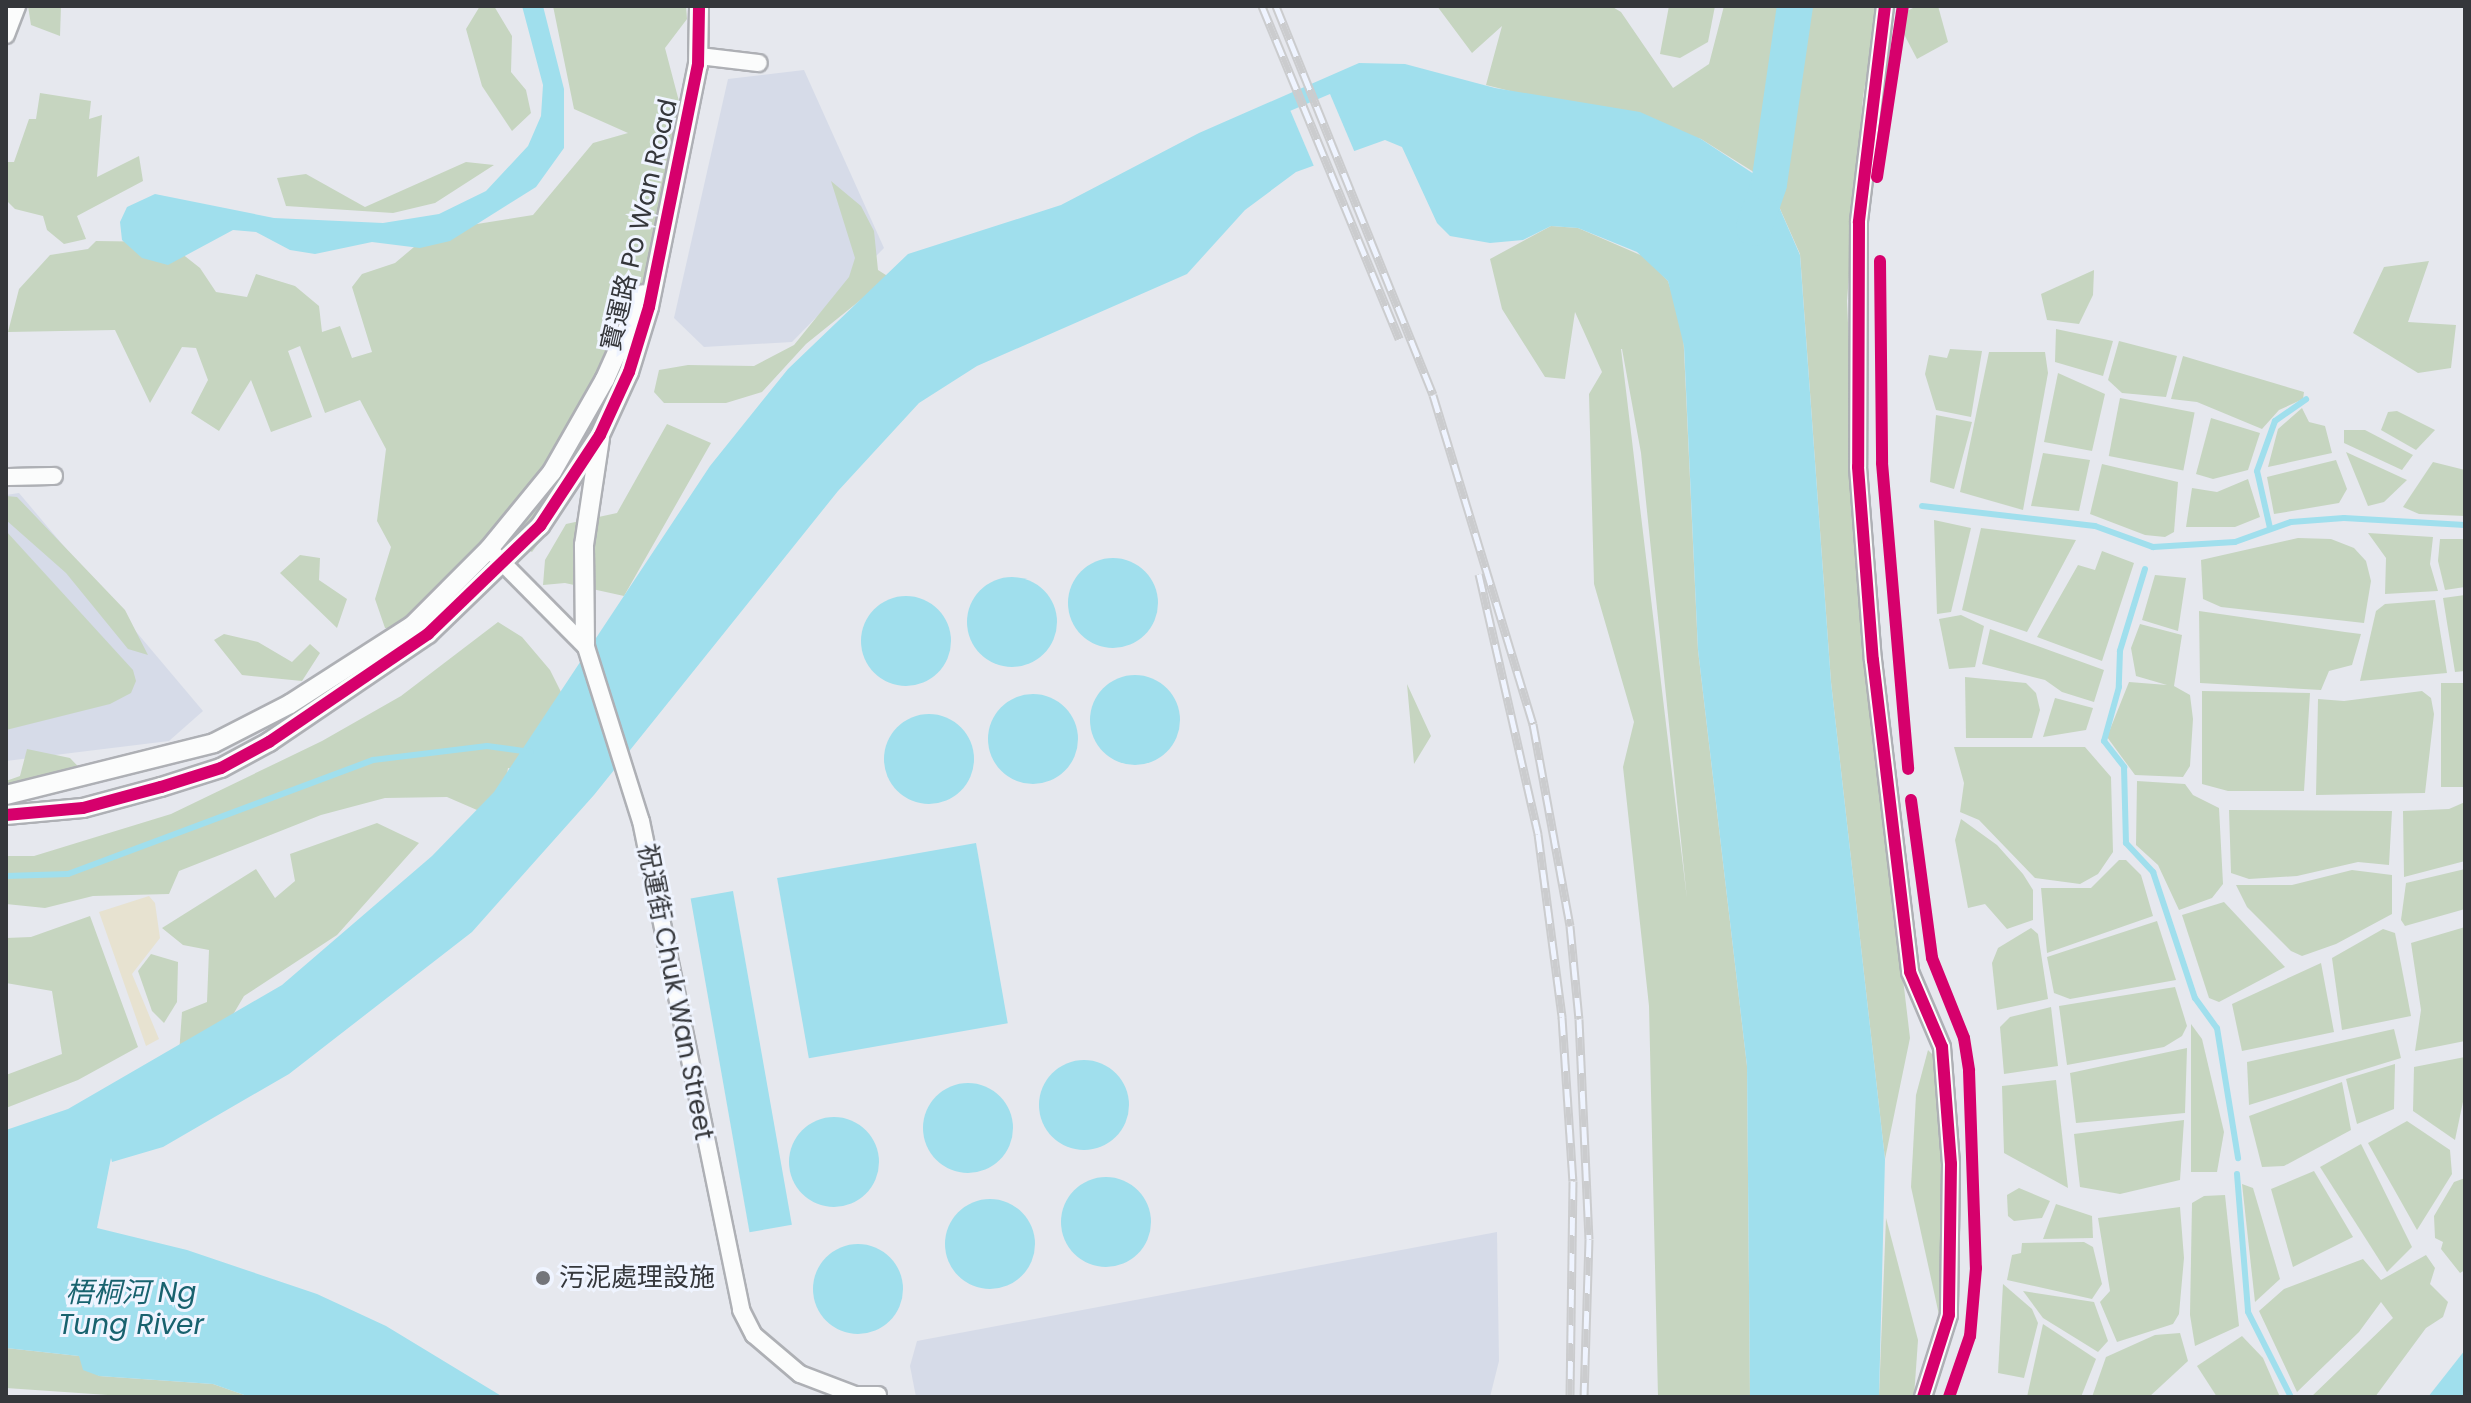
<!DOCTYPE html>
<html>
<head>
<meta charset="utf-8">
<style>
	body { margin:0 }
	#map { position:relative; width:2471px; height:1403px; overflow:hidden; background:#e6e8ee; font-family:Poppins,"Noto Sans SC",sans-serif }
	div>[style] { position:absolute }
	.built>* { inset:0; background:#d6dbe8 }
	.green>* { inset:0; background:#c6d5c0; transform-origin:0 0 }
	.sand>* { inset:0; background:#e7e2d0 }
	.water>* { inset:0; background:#a0dfed; transform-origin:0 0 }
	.round { border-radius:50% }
	.pier>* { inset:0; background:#e6e8ee; transform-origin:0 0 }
	.stream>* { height:6px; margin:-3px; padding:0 3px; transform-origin:3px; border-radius:3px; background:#a0dfed }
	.river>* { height:36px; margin:-18px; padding:0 18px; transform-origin:18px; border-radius:18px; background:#a0dfed }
	.roads { filter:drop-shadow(2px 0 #aeb0b5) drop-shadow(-2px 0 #aeb0b5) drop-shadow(0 2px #aeb0b5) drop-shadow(0 -2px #aeb0b5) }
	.minor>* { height:16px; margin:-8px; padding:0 8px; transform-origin:8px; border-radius:8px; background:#fbfcfc }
	.tertiary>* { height:18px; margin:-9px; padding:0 9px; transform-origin:9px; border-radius:9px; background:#fbfcfc }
	.rail>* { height:9px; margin-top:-4.5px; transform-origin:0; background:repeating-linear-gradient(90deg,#eff4ff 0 18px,#cbccce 0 36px); box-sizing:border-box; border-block:2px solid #cbccce }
	.cycleway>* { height:12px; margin:-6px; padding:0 6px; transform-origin:6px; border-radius:6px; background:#d6006c }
	.dots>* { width:22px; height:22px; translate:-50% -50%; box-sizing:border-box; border:4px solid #eff4ff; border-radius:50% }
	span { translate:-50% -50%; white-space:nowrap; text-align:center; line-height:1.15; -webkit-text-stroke:6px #eff4ff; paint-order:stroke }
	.street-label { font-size:26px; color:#35373b }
	.poi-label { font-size:26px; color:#35373b }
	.left { translate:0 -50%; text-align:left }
	.water-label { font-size:28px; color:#18626e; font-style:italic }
	.frame { position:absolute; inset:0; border:8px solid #35373b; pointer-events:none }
</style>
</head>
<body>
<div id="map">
	<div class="built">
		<i style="clip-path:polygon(804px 70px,884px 248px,792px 342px,704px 347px,674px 318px,728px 79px)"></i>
		<i style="clip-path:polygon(19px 493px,203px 711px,169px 741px,6px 761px,6px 495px)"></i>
		<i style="clip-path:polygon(1497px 1232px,1499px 1361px,1490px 1397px,916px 1397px,910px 1366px,917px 1341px)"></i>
	</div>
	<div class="green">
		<i style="clip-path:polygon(28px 6px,61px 6px,60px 36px,31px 25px)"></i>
		<i style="clip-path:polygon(480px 6px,494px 6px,512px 36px,511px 72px,526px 90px,531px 113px,512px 131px,482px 86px,466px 29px)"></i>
		<i style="clip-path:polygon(553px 6px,686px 6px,687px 19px,665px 48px,681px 109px,623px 397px,570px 501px,532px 552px,512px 542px,476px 548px,465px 586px,417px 631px,385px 628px,375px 599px,391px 547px,377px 521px,386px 449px,360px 400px,325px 413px,300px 346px,288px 351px,312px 417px,271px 432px,251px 380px,219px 431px,191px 413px,208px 380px,196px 348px,182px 347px,150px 403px,115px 330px,8px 332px,19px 289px,50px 255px,88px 249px,96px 241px,167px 242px,200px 268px,216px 292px,247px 297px,256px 274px,295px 286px,319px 306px,322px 332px,340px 326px,352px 358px,372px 352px,352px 287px,362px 274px,395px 263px,433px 231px,533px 215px,593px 143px,628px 133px,574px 109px)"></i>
		<i style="clip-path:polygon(1437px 6px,1611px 6px,1621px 12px,1673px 88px,1709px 64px,1724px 6px,1878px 6px,1863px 97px,1847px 301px,1862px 632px,1910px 1038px,1885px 1159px,1831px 682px,1800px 254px,1769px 184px,1752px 171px,1701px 139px,1486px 85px,1502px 26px,1472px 53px)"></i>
		<i style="clip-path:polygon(1669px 6px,1715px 6px,1708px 42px,1680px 58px,1660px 54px)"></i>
		<i style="clip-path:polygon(1917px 6px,1938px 6px,1948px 42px,1917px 59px,1895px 17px)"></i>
		<i style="clip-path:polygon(40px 93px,91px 101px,89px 119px,102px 115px,97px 177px,139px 156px,143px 181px,77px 216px,86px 239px,64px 244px,47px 230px,43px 216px,15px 209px,6px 200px,6px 162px,14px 162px,29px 119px,36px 119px)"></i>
		<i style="clip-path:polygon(466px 162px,494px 165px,435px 203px,393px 213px,286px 206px,277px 178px,306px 174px,365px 207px)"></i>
		<i style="clip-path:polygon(831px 181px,861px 206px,874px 231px,878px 270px,889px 277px,806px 344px,762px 392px,726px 403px,664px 403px,654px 392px,659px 370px,688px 365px,754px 366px,794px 345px,849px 277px,855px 258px)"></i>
		<i style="clip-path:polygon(evenodd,1551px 226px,1578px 228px,1645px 257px,1668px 281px,1683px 329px,1698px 650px,1747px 1066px,1750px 1397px,1658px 1397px,1649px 1006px,1623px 767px,1634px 722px,1594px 584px,1589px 394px,1602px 372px,1575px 312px,1565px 379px,1545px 377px,1502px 309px,1490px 259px,1551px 226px,1622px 349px,1641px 453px,1687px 899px,1621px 349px,1622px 349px)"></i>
		<i style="clip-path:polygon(2429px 261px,2408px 322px,2456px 325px,2451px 368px,2418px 373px,2353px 333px,2384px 267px)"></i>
		<i style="clip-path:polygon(2094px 270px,2093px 295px,2079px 324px,2047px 320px,2041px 294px)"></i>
		<i style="clip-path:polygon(2056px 329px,2113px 341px,2103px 376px,2055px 362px)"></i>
		<i style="clip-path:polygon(2119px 341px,2177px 356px,2166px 397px,2122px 393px,2108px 380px)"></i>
		<i style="clip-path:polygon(1950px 349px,1982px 351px,1971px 417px,1936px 410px,1925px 374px,1929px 355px,1947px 358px)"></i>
		<i style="clip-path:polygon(1989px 352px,2045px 352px,2048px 373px,2023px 510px,1960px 492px)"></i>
		<i style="clip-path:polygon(2183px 356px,2304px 392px,2303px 399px,2279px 410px,2262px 429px,2197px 402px,2171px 399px)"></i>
		<i style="clip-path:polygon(2058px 373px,2105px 394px,2092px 451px,2044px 442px)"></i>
		<i style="left:2120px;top:398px;width:76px;height:59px;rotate:11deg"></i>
		<i style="clip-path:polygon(2302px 408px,2309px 422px,2325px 426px,2332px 453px,2268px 467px,2278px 429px)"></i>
		<i style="clip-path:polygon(2397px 411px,2435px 430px,2416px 450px,2381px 430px,2388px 412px)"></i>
		<i style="clip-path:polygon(1936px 415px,1972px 422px,1954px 489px,1930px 482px)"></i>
		<i style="clip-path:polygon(2211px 418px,2260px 433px,2248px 470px,2213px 479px,2196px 474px)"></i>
		<i style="clip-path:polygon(667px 424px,711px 443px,624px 596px,565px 583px,543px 585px,545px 560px,566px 524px,617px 513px)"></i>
		<i style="clip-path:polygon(2344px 430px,2365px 430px,2413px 455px,2402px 470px,2344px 443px)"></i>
		<i style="clip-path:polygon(2346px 452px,2407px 480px,2384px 502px,2368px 506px)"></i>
		<i style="clip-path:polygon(2043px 453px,2090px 460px,2079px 511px,2031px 506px)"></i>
		<i style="clip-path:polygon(2336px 460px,2347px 489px,2339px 503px,2274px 514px,2267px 477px)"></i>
		<i style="clip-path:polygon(2433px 462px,2465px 470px,2465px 516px,2419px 514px,2403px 507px)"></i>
		<i style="clip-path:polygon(2102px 464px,2178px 482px,2174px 532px,2165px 537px,2145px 535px,2090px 514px)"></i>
		<i style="clip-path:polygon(2248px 479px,2260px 517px,2235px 527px,2186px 527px,2192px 488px,2217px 492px)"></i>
		<i style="clip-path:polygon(6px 496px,17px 497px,125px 610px,148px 655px,128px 649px,66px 573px,6px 520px)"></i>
		<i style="clip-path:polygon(1934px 520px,1971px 528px,1951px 612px,1937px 614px)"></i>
		<i style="clip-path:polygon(1981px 528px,2076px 540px,2027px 632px,1962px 610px)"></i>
		<i style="clip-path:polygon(6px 531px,133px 670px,136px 681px,131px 693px,110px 704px,6px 730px)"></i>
		<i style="clip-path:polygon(2368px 533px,2433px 537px,2430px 564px,2438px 591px,2385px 594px,2386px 558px)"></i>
		<i style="clip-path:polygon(2298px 538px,2331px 539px,2354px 548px,2366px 561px,2371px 581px,2364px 623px,2221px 607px,2203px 599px,2201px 560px)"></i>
		<i style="clip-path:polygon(2440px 539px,2465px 539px,2465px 587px,2445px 590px,2438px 561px)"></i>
		<i style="clip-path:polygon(2102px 551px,2134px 563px,2102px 661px,2037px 637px,2078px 565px,2095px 570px)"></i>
		<i style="clip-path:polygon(300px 555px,320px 558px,319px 580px,347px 599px,337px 628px,280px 573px)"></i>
		<i style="clip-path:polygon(2155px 575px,2186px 578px,2178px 631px,2142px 620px)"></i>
		<i style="clip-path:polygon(2465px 595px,2465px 671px,2455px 672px,2443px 598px)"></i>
		<i style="clip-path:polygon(2435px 600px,2447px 673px,2360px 681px,2376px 611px,2385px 604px)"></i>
		<i style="clip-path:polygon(2199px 611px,2345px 632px,2361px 634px,2352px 665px,2329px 671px,2321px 690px,2200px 683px)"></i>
		<i style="clip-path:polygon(1961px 615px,1984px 626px,1975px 667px,1949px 669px,1939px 619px)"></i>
		<i style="clip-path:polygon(498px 622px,522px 637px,550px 670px,575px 720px,554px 780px,508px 768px,500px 820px,447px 797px,385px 798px,321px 815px,179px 871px,169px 894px,93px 896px,45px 908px,6px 904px,6px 856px,34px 856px,171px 814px,322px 741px,401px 696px)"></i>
		<i style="clip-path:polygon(2140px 624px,2182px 635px,2174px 686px,2190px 695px,2193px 719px,2190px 766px,2183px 777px,2135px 775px,2107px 737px,2129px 682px,2167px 685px,2136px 676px,2131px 648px)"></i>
		<i style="clip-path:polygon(1990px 629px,2104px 670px,2094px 702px,2062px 692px,2045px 680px,1982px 664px)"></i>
		<i style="clip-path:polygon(224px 634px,258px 642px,292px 662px,310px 644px,320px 653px,302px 681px,242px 675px,214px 640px)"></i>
		<i style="clip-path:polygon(1965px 677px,2026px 683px,2036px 693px,2040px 710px,2032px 738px,1966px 738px)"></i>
		<i style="left:2465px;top:683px;width:104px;height:24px;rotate:90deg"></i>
		<i style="clip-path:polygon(1407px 684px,1431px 736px,1414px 764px,1411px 729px)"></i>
		<i style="clip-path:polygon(2202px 691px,2310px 693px,2304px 791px,2228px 791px,2202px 784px)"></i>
		<i style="clip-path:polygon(2422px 691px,2431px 698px,2434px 714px,2425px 793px,2316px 795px,2318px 699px,2344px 701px)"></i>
		<i style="clip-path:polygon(2055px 698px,2093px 708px,2086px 730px,2043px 737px)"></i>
		<i style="clip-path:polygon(1954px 747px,2085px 747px,2111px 777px,2113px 852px,2098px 874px,2080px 884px,2035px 878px,1979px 820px,1960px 812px,1964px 783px)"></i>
		<i style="clip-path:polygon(27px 749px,70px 758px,94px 783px,6px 802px,6px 781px,20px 776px)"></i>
		<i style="clip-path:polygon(2137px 781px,2185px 784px,2193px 795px,2219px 808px,2223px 884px,2212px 898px,2179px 910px,2158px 865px,2136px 845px)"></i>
		<i style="clip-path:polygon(2465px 802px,2465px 861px,2404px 877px,2403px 811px,2449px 809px)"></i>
		<i style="clip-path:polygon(2229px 810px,2392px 811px,2389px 865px,2358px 862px,2297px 876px,2249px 879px,2231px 873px)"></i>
		<i style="clip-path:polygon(1961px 819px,1997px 845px,2023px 874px,2033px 890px,2033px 920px,2007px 929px,1985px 904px,1968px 908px,1955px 840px)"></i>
		<i style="clip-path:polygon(377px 823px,419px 843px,337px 935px,244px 996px,224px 1030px,179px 1054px,182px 1012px,207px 1002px,209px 950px,183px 945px,162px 928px,256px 869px,275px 898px,295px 881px,290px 854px)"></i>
		<i style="clip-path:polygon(2119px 860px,2126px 860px,2141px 875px,2153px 916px,2047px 953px,2041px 888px,2091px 888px)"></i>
		<i style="clip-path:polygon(2465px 869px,2465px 909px,2405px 926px,2401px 920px,2406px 883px)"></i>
		<i style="clip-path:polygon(2352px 870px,2392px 875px,2392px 914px,2336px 944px,2302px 956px,2291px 951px,2247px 907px,2236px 885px,2292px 885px)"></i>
		<i style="clip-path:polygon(2224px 902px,2285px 967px,2219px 1002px,2209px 998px,2182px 915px)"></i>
		<i style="clip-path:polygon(90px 916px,138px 1047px,78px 1080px,6px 1108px,6px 1075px,62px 1054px,52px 991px,6px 983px,6px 938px,31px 937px)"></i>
		<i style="clip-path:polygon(2157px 921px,2176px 980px,2070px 999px,2054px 993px,2047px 957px)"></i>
		<i style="clip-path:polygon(2465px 927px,2465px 1041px,2415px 1051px,2421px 1010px,2411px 943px)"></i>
		<i style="clip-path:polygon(2031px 928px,2038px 934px,2048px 999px,1997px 1010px,1992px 963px,1998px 948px)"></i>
		<i style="clip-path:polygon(2383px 929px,2395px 933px,2411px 1016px,2342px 1030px,2332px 958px)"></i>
		<i style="clip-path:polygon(151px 954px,178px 962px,177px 1002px,164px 1023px,152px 1011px,138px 971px)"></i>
		<i style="clip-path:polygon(2321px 963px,2334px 1032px,2242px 1051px,2232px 1004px)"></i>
		<i style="clip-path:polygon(2175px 987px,2187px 1026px,2182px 1036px,2164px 1047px,2067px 1065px,2059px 1006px)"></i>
		<i style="clip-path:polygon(2051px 1007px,2058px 1066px,2004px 1074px,2000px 1027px,2010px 1017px)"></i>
		<i style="clip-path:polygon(2191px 1024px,2202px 1039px,2224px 1132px,2217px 1172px,2191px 1172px)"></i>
		<i style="clip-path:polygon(2394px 1029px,2401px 1058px,2249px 1105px,2247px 1062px)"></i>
		<i style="clip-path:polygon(2187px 1048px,2185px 1113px,2076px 1123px,2070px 1073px)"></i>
		<i style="clip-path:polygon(1928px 1050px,1935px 1057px,1944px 1196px,1941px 1324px,1911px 1187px,1916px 1095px)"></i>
		<i style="clip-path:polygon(2465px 1057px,2465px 1092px,2455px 1140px,2413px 1111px,2414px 1067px)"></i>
		<i style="clip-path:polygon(2395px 1064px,2394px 1109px,2357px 1124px,2346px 1079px)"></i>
		<i style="clip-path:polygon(2056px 1080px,2068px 1188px,2004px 1153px,2002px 1086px)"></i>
		<i style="clip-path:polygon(2342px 1082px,2351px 1130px,2284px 1166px,2262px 1167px,2249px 1116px)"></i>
		<i style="clip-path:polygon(2184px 1120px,2180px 1180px,2120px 1194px,2080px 1187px,2074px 1134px)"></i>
		<i style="clip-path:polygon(2407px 1121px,2450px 1150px,2452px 1174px,2417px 1230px,2368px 1143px)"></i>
		<i style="clip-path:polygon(2361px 1144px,2412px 1247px,2387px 1272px,2320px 1167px)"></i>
		<i style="clip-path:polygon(2314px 1171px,2353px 1237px,2293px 1267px,2271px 1189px)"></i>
		<i style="clip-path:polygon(2465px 1178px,2465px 1270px,2460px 1273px,2441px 1249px,2443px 1242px,2435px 1238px,2434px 1216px,2454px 1182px)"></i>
		<i style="clip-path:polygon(2242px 1184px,2253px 1188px,2280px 1279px,2255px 1302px)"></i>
		<i style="clip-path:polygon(2019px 1188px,2050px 1201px,2042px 1218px,2014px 1221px,2008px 1216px,2007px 1195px)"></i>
		<i style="clip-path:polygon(2225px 1195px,2239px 1326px,2195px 1346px,2190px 1315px,2192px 1203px,2204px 1196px)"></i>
		<i style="clip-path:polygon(2056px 1204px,2092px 1216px,2093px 1238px,2043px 1239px)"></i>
		<i style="clip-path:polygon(2180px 1207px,2184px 1258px,2179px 1314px,2173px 1324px,2117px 1342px,2100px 1302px,2110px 1291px,2098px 1218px)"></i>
		<i style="clip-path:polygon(1886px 1218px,1918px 1340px,1914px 1397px,1879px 1397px)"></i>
		<i style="clip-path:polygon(2084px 1242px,2093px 1247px,2102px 1284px,2092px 1299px,2007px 1280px,2012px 1255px,2021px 1253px,2022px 1243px)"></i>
		<i style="clip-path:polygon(2426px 1255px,2435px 1268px,2430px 1284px,2448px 1302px,2443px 1317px,2426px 1328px,2375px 1397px,2311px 1397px,2393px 1318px,2381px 1302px,2359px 1332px,2297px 1392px,2259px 1311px,2284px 1289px,2363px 1259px,2381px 1280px)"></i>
		<i style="clip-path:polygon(2003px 1284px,2032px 1309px,2038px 1323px,2024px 1378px,1998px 1373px)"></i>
		<i style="clip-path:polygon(2023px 1291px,2094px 1302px,2108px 1341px,2098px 1352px,2043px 1318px)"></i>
		<i style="clip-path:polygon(2043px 1324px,2096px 1359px,2081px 1397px,2027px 1397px)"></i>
		<i style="clip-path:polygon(2180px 1333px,2188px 1361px,2149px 1397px,2092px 1397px,2106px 1357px,2155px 1335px)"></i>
		<i style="clip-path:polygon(2242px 1336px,2263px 1358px,2280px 1397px,2217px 1397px,2197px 1366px)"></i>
		<i style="clip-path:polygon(6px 1348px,79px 1356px,99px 1376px,213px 1384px,250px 1397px,137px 1397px,6px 1388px)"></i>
	</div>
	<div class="sand">
		<i style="clip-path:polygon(149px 896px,155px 903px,160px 938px,132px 974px,159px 1039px,146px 1046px,99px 912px)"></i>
	</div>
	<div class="water">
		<i style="clip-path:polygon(522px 6px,543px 6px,564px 89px,564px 148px,536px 187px,450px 241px,420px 248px,372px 242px,315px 254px,290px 250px,256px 232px,233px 230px,168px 265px,142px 258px,122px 240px,120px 222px,127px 207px,155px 194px,274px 218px,383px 223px,439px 214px,486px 191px,528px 146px,541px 116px,543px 85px)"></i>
		<i style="clip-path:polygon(1359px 63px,1405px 64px,1495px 88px,1640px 112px,1701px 139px,1769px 184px,1800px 255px,1831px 682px,1885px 1159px,1879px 1397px,1750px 1397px,1747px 1066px,1698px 650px,1684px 346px,1668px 281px,1637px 252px,1578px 228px,1551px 226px,1523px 240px,1490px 243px,1450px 236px,1437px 223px,1402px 147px,1385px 140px,1296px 172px,1245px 210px,1187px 274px,977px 366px,919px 403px,838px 491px,594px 795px,472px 932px,289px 1074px,163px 1147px,112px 1162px,111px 1158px,97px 1228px,187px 1250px,317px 1294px,386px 1326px,503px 1397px,250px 1397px,213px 1384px,99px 1376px,83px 1370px,79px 1356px,6px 1348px,6px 1130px,68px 1109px,282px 985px,432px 856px,494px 792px,710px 466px,788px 369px,908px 254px,1061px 205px,1199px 133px)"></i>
		<i class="round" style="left:1068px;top:558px;width:90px;height:90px"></i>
		<i class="round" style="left:967px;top:577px;width:90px;height:90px"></i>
		<i class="round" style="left:861px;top:596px;width:90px;height:90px"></i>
		<i class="round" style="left:1090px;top:675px;width:90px;height:90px"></i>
		<i class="round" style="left:988px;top:694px;width:90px;height:90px"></i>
		<i class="round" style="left:884px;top:714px;width:90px;height:90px"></i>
		<i style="left:976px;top:843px;width:183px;height:202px;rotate:80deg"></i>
		<i style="left:733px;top:891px;width:339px;height:43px;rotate:80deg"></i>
		<i class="round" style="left:1039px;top:1060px;width:90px;height:90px"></i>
		<i class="round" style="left:923px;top:1083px;width:90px;height:90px"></i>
		<i class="round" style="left:789px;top:1117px;width:90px;height:90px"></i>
		<i class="round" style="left:1061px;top:1177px;width:90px;height:90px"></i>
		<i class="round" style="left:945px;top:1199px;width:90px;height:90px"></i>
		<i class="round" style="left:813px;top:1244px;width:90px;height:90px"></i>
		<i style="clip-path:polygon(2465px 1350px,2465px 1397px,2428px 1397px)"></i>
	</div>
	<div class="pier">
		<i style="left:1330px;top:94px;width:66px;height:43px;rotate:67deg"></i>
	</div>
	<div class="stream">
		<i style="left:1922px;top:506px;width:174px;rotate:6.6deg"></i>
		<i style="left:2095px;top:526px;width:62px;rotate:19.9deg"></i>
		<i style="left:2153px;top:547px;width:82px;rotate:-3.5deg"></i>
		<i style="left:2235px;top:542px;width:59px;rotate:-19.7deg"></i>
		<i style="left:2291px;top:522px;width:53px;rotate:-4.3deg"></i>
		<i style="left:2344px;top:518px;width:121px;rotate:3.3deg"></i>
		<i style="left:2270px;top:528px;width:58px;rotate:-102.8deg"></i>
		<i style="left:2257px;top:471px;width:53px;rotate:-70.2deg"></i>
		<i style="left:2275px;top:421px;width:38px;rotate:-35deg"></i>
		<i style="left:2145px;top:569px;width:86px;rotate:107deg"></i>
		<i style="left:2120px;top:651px;width:36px;rotate:92deg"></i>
		<i style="left:2119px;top:687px;width:56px;rotate:105.5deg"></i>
		<i style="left:2104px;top:741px;width:33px;rotate:52deg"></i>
		<i style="left:2124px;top:767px;width:76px;rotate:88.5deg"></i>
		<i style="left:2126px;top:843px;width:40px;rotate:47deg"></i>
		<i style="left:2153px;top:872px;width:133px;rotate:71.6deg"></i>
		<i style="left:2195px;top:998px;width:37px;rotate:54deg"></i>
		<i style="left:2217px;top:1028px;width:132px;rotate:80.8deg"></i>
		<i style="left:6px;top:876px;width:62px;rotate:-1.8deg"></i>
		<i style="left:68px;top:874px;width:326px;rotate:-20.5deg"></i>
		<i style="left:373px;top:760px;width:115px;rotate:-7deg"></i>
		<i style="left:487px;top:746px;width:44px;rotate:7.8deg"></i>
		<i style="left:2237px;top:1174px;width:138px;rotate:85.4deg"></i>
		<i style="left:2248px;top:1312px;width:95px;rotate:63.2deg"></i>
	</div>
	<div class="river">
		<i style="left:1754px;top:228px;width:46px;rotate:-71.2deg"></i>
		<i style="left:1769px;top:184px;width:180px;rotate:-81.7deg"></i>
	</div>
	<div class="roads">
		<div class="minor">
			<i style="left:1885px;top:6px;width:218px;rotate:96.9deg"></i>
			<i style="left:1859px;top:222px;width:245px;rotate:90.2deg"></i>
			<i style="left:1858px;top:467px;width:194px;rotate:85.6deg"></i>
			<i style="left:1873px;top:660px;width:314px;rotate:83.2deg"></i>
			<i style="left:1910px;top:972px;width:82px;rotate:66.9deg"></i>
			<i style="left:1942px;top:1047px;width:117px;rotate:85.6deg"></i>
			<i style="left:1951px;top:1164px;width:151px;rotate:90.8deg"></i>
			<i style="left:1949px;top:1315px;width:86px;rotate:107.6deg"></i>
			<i style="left:6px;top:35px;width:31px;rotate:-69deg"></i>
			<i style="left:699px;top:56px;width:60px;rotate:6.7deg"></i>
			<i style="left:6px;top:477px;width:48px;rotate:-1.2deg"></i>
			<i style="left:495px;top:555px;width:129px;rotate:45.3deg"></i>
			<i style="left:586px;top:647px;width:182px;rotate:72.5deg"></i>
			<i style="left:641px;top:821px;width:499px;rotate:78.4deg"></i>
			<i style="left:741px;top:1310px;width:28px;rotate:63deg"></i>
			<i style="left:754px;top:1335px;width:60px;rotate:40.3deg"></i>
			<i style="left:800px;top:1374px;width:59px;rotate:20.9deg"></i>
			<i style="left:855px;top:1395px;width:23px"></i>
		</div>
		<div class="tertiary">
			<i style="left:585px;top:644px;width:99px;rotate:-90.6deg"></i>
			<i style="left:584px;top:545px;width:108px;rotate:-81.5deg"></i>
			<i style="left:6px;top:795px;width:214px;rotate:-14deg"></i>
			<i style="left:214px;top:743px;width:85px;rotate:-27.2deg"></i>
			<i style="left:290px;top:704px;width:146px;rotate:-32.7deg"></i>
			<i style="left:413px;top:625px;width:107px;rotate:-45deg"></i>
			<i style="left:489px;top:549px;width:99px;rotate:-50.7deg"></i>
			<i style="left:552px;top:472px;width:107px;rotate:-60.3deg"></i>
			<i style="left:605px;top:379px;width:93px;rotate:-65.9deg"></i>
			<i style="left:6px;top:815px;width:77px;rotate:-5.2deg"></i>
			<i style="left:83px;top:808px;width:81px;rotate:-15.1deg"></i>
			<i style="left:161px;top:787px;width:63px;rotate:-17.6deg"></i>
			<i style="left:221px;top:768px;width:55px;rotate:-28.4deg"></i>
			<i style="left:269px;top:742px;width:192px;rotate:-34.2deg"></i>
			<i style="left:428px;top:634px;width:156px;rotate:-44deg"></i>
			<i style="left:540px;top:526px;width:109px;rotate:-56.6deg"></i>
			<i style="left:600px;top:435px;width:69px;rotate:-65.3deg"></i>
			<i style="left:629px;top:372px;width:68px;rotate:-72.9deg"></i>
			<i style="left:649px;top:307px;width:247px;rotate:-78.6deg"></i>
			<i style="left:698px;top:65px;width:59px;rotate:-89deg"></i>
		</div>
	</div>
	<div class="rail">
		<i style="left:1262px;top:6px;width:360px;rotate:67.6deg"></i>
		<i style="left:1276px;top:6px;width:419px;rotate:68deg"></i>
		<i style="left:1433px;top:395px;width:344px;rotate:73.1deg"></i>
		<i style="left:1533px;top:724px;width:205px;rotate:79.6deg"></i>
		<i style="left:1570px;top:926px;width:93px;rotate:84.5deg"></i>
		<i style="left:1579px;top:1019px;width:220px;rotate:87.4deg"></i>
		<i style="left:1589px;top:1239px;width:158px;rotate:91.8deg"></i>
		<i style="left:1479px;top:574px;width:267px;rotate:77.2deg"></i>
		<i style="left:1538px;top:834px;width:185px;rotate:82.5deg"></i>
		<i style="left:1562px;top:1017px;width:164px;rotate:86.2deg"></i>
		<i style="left:1573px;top:1181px;width:216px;rotate:90.8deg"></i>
	</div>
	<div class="cycleway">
		<i style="left:1885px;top:6px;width:218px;rotate:96.9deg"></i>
		<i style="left:1859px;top:222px;width:245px;rotate:90.2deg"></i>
		<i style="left:1858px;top:467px;width:194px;rotate:85.6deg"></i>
		<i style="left:1873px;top:660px;width:314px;rotate:83.2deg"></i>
		<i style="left:1910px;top:972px;width:82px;rotate:66.9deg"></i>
		<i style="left:1942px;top:1047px;width:117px;rotate:85.6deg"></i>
		<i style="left:1951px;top:1164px;width:151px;rotate:90.8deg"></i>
		<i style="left:1949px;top:1315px;width:86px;rotate:107.6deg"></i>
		<i style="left:1877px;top:177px;width:173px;rotate:-81.4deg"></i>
		<i style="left:1880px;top:261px;width:202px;rotate:89.4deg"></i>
		<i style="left:1882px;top:463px;width:307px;rotate:85.1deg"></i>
		<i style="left:1911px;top:800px;width:159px;rotate:82.4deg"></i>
		<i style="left:1932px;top:958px;width:86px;rotate:68.2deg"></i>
		<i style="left:1964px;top:1038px;width:33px;rotate:81deg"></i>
		<i style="left:1969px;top:1071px;width:197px;rotate:88deg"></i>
		<i style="left:1976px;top:1268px;width:68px;rotate:95deg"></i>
		<i style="left:1970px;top:1336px;width:65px;rotate:109deg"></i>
		<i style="left:6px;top:815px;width:77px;rotate:-5.2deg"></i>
		<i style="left:83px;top:808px;width:81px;rotate:-15.1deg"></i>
		<i style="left:161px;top:787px;width:63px;rotate:-17.6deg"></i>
		<i style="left:221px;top:768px;width:55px;rotate:-28.4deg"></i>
		<i style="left:269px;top:742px;width:192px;rotate:-34.2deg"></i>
		<i style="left:428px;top:634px;width:156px;rotate:-44deg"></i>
		<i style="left:540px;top:526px;width:109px;rotate:-56.6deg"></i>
		<i style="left:600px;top:435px;width:69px;rotate:-65.3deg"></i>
		<i style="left:629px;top:372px;width:68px;rotate:-72.9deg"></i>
		<i style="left:649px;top:307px;width:247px;rotate:-78.6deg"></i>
		<i style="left:698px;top:65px;width:59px;rotate:-89deg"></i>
	</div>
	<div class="dots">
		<i style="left:543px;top:1278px;background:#73757a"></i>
	</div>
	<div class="street-label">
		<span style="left:640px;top:225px;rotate:-77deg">寶運路 Po Wan Road</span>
		<span style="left:675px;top:992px;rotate:79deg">祝運街 Chuk Wan Street</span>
	</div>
	<div class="poi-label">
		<span class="left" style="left:559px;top:1278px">污泥處理設施</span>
	</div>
	<div class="water-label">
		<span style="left:131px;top:1309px">梧桐河 Ng<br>Tung River</span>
	</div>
	<div class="frame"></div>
</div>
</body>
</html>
